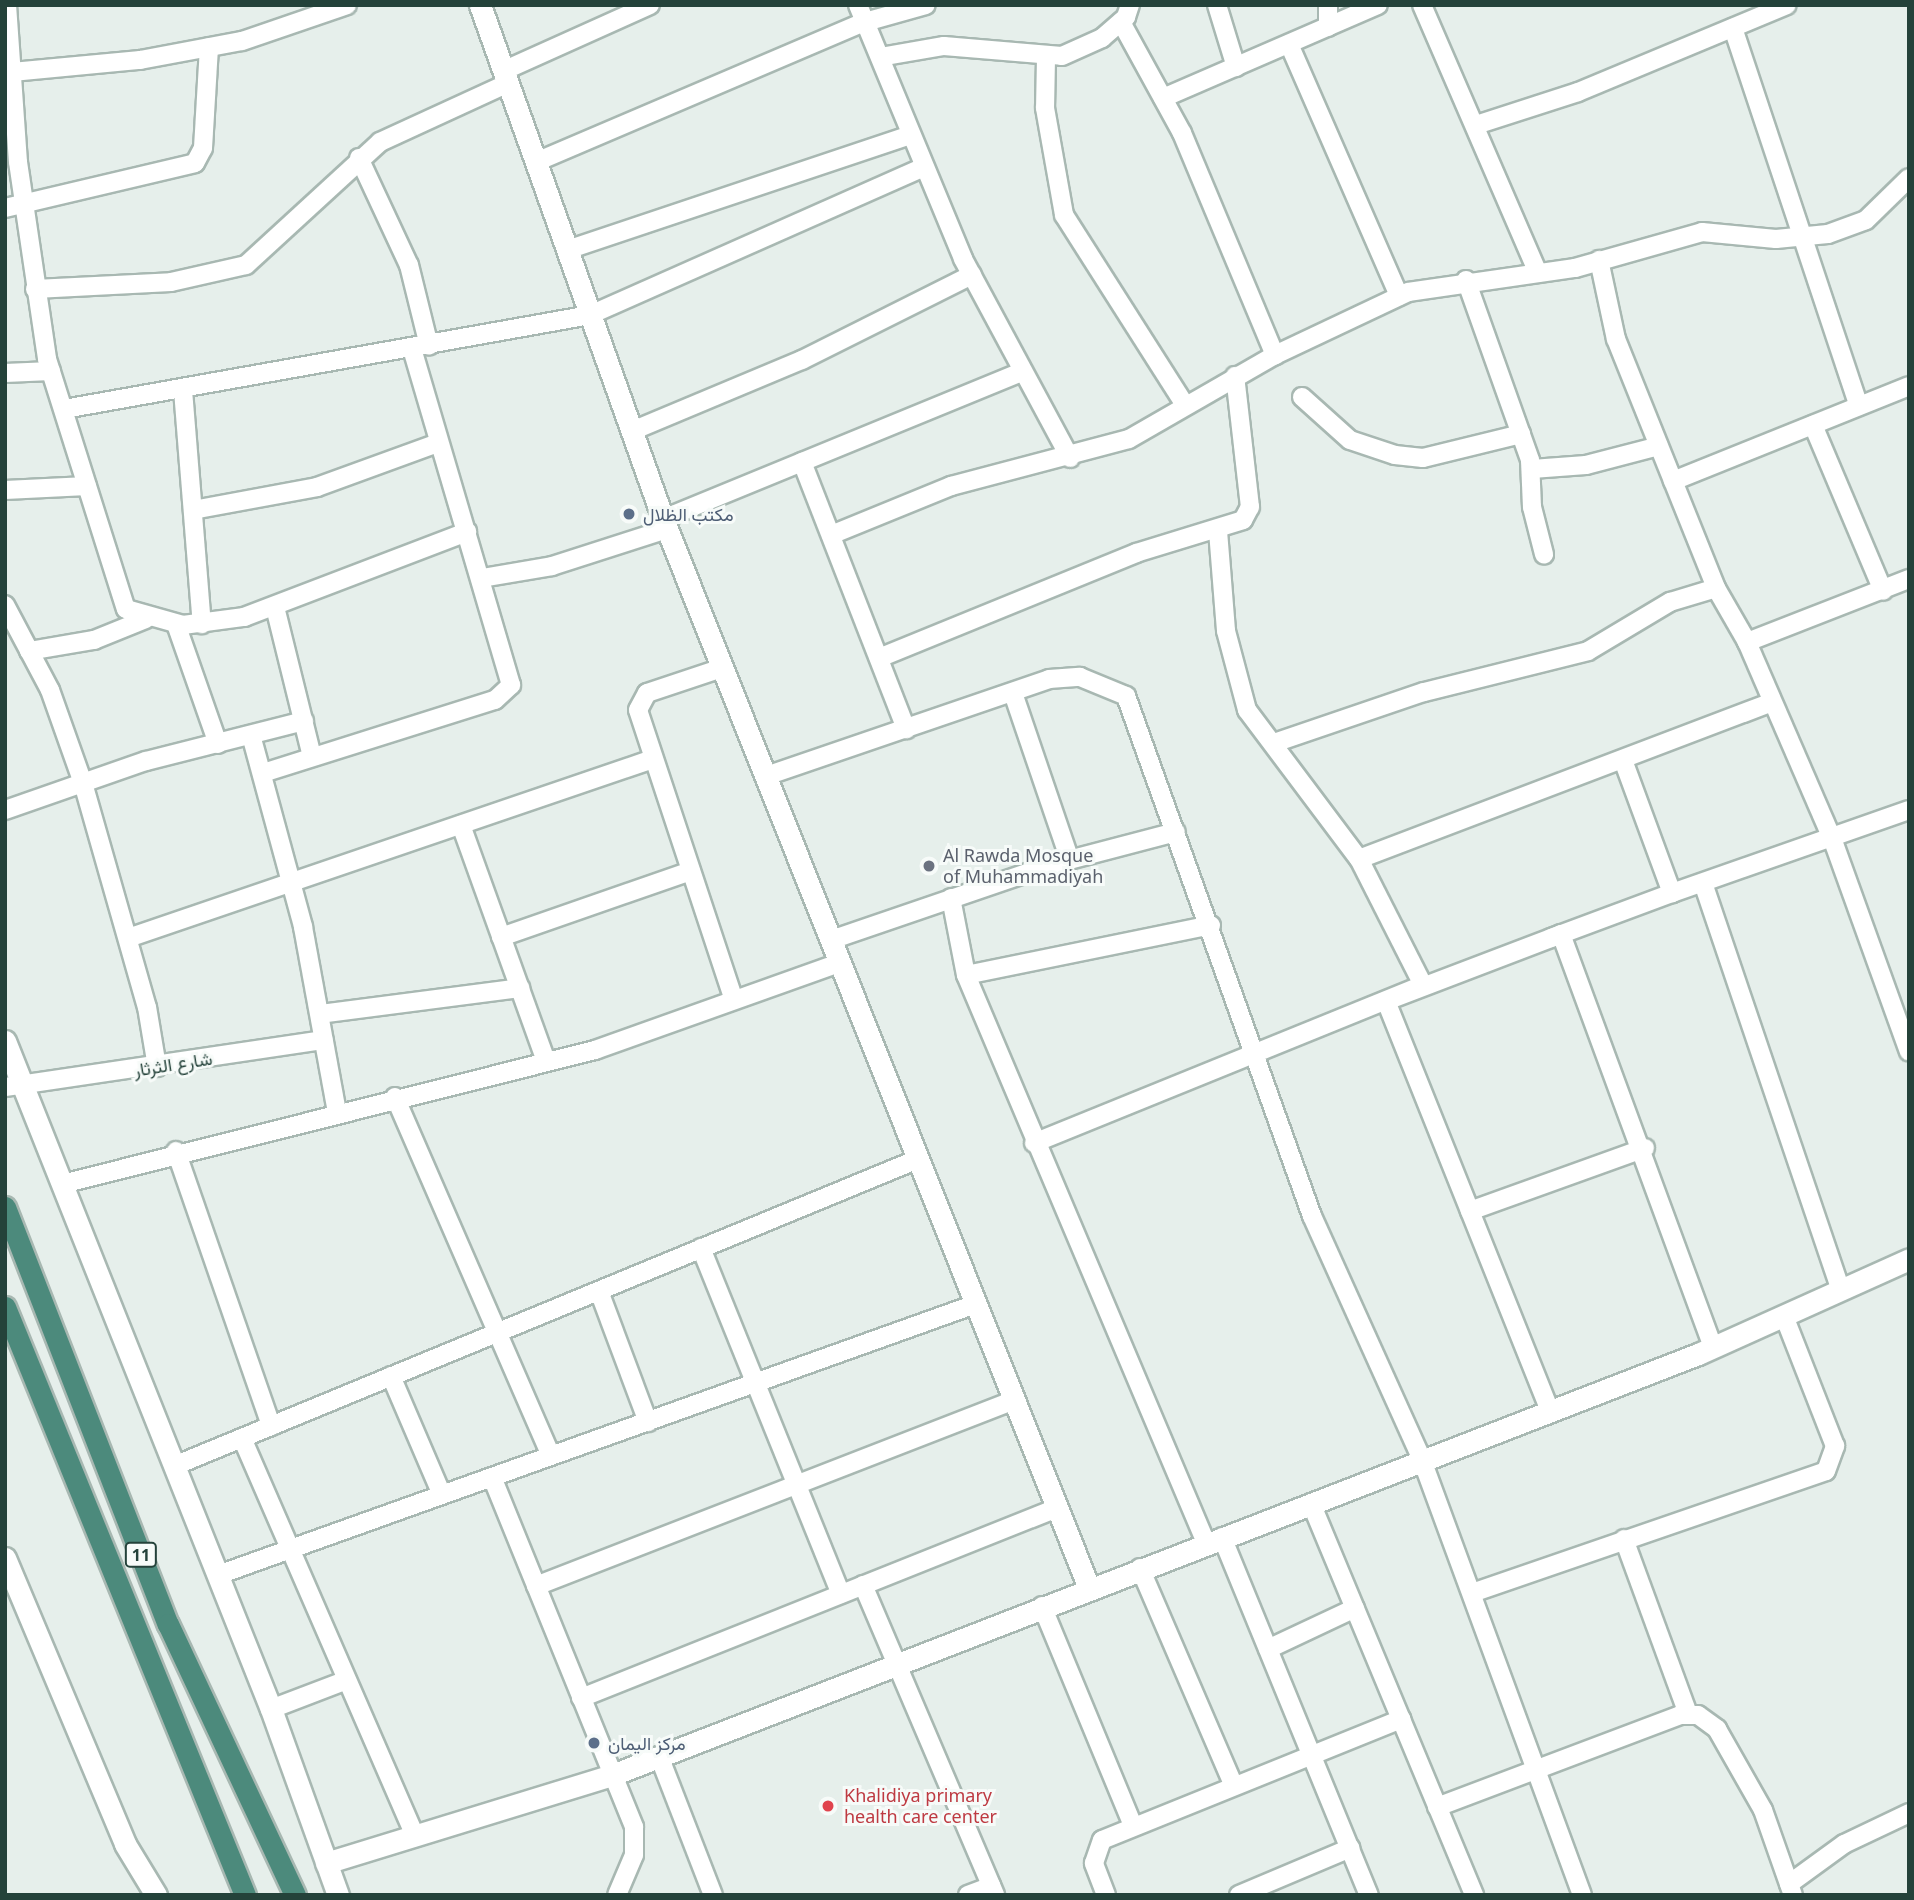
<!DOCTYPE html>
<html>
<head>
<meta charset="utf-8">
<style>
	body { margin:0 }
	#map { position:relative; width:1914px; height:1900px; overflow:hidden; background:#e6efeb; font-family:"Noto Sans",Vazirmatn,sans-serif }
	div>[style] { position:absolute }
	.roads { filter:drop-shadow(2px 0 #a8b8b2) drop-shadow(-2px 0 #a8b8b2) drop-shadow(0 2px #a8b8b2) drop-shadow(0 -2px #a8b8b2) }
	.minor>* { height:18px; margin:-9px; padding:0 9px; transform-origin:9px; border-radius:9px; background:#fff }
	.tertiary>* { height:21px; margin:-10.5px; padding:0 10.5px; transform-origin:10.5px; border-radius:10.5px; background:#fff }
	.secondary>* { height:21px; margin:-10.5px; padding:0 10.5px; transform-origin:10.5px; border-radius:10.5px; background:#fff }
	.trunk>* { height:21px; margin:-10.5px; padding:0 10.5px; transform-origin:10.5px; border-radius:10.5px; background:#4c8a7c }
	.dots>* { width:19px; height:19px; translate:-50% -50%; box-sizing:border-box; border:4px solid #f7fbf9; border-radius:50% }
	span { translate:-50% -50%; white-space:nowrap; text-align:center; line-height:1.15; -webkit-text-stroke:6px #f7fbf9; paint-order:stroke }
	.shield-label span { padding:2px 5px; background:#f7fbf9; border:2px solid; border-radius:5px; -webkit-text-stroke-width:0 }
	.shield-label { font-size:16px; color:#24423a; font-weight:700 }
	.service-label { font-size:18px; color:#4e5e75 }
	.left { translate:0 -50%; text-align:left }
	.worship-label { font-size:18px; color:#5b616d }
	.street-label { font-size:18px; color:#24423a }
	.health-label { font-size:18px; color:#be3a42 }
	.frame { position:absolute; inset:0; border:7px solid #24423a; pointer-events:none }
</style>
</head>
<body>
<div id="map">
	<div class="roads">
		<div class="minor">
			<i style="left:7px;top:5px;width:157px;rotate:86deg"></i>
			<i style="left:18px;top:162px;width:199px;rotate:81.6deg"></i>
			<i style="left:47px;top:359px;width:262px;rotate:72.5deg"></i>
			<i style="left:126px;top:609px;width:59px;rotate:15.7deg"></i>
			<i style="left:183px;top:625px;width:62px;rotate:-7.5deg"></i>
			<i style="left:244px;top:617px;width:239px;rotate:-20.9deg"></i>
			<i style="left:858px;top:5px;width:275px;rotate:67.5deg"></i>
			<i style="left:963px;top:259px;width:226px;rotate:61.7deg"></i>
			<i style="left:1217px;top:5px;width:65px;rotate:73deg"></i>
			<i style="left:1422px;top:5px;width:292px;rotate:66.6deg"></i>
			<i style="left:1121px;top:22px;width:127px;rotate:61.2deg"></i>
			<i style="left:1182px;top:133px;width:241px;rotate:67.3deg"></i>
			<i style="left:1328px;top:27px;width:22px;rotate:-90deg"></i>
			<i style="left:1733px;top:28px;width:398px;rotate:71.6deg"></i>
			<i style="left:1289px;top:44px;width:275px;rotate:66.4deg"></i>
			<i style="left:880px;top:57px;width:65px;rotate:-9.8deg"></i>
			<i style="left:944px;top:46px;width:118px;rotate:4.8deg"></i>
			<i style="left:1062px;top:56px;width:44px;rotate:-24.2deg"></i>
			<i style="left:1102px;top:38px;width:32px;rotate:-41deg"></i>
			<i style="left:1126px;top:17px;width:13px;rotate:-72deg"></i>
			<i style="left:1046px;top:58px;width:50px;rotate:91.1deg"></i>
			<i style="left:1045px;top:108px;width:109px;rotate:79.9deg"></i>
			<i style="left:1064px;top:215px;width:225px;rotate:57.5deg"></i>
			<i style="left:503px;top:71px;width:161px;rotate:-24.2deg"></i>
			<i style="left:12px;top:72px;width:129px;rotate:-5.4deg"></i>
			<i style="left:140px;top:60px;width:104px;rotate:-10.6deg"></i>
			<i style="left:242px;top:41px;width:111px;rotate:-18.9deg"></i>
			<i style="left:1163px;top:98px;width:234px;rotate:-23.4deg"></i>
			<i style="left:1476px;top:125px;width:107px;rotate:-17.9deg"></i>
			<i style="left:1578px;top:92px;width:226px;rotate:-22.6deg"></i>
			<i style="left:359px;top:158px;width:118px;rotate:65deg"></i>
			<i style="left:409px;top:265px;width:83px;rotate:76.1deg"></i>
			<i style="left:536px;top:162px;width:358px;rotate:-23.1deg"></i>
			<i style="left:865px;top:22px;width:63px;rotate:-15.6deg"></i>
			<i style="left:5px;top:208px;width:195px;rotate:-13.3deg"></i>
			<i style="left:195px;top:163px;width:17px;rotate:-62deg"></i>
			<i style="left:203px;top:148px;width:101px;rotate:-86.6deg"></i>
			<i style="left:567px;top:250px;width:363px;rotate:-18.5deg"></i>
			<i style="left:1599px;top:260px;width:81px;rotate:77.9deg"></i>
			<i style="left:1616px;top:339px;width:268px;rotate:68.1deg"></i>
			<i style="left:1716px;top:588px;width:62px;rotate:60.1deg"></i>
			<i style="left:1747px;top:642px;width:214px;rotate:66.6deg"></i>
			<i style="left:1832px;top:838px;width:227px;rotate:70.2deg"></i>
			<i style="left:1466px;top:280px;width:191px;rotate:70.4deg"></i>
			<i style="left:1530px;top:460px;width:47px;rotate:87.6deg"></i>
			<i style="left:1532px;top:507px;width:49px;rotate:75.7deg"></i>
			<i style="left:35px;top:289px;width:136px;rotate:-2.9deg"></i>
			<i style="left:171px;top:282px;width:77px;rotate:-12.8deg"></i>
			<i style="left:246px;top:265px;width:182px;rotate:-42.5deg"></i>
			<i style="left:380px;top:142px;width:141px;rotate:-24.7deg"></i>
			<i style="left:5px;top:373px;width:46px;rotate:-2.5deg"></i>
			<i style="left:183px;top:390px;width:235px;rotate:85.4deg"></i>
			<i style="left:1302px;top:397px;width:64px;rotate:41.9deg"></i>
			<i style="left:1350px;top:440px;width:47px;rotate:18.4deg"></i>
			<i style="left:1395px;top:455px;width:28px;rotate:6deg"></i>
			<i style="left:1423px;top:458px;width:101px;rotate:-13.8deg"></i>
			<i style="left:64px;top:409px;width:534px;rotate:-10.13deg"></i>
			<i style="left:590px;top:315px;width:365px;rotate:-23.9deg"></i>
			<i style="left:1813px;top:425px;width:180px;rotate:67.1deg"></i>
			<i style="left:632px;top:431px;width:184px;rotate:-22.7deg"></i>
			<i style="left:802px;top:360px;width:190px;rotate:-26.6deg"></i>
			<i style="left:802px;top:462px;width:287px;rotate:68.7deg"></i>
			<i style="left:1532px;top:469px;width:54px;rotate:-4.2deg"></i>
			<i style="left:1586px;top:465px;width:75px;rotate:-14.6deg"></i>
			<i style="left:1673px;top:481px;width:254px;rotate:-21.9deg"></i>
			<i style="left:5px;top:490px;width:82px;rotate:-2.8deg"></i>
			<i style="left:193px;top:510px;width:126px;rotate:-10.5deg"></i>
			<i style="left:317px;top:487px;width:129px;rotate:-20deg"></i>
			<i style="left:663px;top:519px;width:389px;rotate:-22.3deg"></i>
			<i style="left:1218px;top:531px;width:100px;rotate:85.4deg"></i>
			<i style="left:1226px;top:631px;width:82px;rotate:75.1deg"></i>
			<i style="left:1247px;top:710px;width:186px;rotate:53.1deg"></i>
			<i style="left:1359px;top:859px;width:439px;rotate:-20.8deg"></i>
			<i style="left:831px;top:535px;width:130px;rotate:-22.2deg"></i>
			<i style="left:951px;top:486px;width:184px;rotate:-14.8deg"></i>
			<i style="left:1129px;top:439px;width:168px;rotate:-29.9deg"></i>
			<i style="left:1275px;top:355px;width:147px;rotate:-25.3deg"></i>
			<i style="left:1408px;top:292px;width:169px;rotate:-8.2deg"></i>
			<i style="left:1575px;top:268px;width:132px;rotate:-15.8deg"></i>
			<i style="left:1702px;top:232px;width:74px;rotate:5.4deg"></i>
			<i style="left:1776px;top:239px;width:52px;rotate:-5.5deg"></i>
			<i style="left:1828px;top:234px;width:40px;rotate:-20.2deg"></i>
			<i style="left:1866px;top:220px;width:60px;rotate:-44.3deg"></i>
			<i style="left:482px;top:578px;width:71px;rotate:-9.7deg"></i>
			<i style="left:552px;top:566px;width:121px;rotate:-17.8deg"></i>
			<i style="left:5px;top:605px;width:96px;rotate:62.1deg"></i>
			<i style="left:50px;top:690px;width:99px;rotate:70.5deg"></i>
			<i style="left:83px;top:783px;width:233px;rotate:74.1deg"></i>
			<i style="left:147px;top:1007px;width:61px;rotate:80.5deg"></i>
			<i style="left:275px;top:607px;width:154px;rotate:76.1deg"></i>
			<i style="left:176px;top:624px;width:127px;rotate:70.7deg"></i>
			<i style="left:1747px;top:642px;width:174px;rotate:-21.3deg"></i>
			<i style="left:29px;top:651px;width:66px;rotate:-9.6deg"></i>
			<i style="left:94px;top:640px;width:56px;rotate:-22deg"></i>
			<i style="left:879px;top:658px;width:278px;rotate:-22.2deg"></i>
			<i style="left:1136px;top:553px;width:112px;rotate:-17.1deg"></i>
			<i style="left:1243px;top:520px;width:15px;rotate:-62deg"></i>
			<i style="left:1250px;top:507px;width:132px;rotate:-96.5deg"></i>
			<i style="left:722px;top:668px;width:79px;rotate:161.6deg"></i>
			<i style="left:647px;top:693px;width:19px;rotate:118deg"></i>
			<i style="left:638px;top:710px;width:305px;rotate:71.7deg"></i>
			<i style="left:1013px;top:693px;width:176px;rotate:71.2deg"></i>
			<i style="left:251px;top:735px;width:199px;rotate:74.8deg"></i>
			<i style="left:303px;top:927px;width:188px;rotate:79.6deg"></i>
			<i style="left:1274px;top:743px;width:158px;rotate:-18.8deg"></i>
			<i style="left:1424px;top:692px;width:169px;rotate:-14deg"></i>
			<i style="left:1588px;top:651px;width:96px;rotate:-30.9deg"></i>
			<i style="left:1670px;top:602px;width:48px;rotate:-16.9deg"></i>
			<i style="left:1623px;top:760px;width:142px;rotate:69.8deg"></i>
			<i style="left:1672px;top:893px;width:251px;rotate:-19.3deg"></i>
			<i style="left:263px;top:773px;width:243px;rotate:-17.5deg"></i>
			<i style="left:495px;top:700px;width:22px;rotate:-43deg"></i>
			<i style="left:511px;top:685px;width:351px;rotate:-106.4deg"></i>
			<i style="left:766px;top:776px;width:299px;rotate:-18.9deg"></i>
			<i style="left:1049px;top:679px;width:31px;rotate:-4deg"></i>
			<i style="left:1080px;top:677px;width:50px;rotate:22.4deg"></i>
			<i style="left:1126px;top:696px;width:552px;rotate:70.32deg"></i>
			<i style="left:1312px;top:1216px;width:268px;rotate:65.7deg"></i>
			<i style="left:1422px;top:1460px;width:463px;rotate:69.8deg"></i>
			<i style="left:5px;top:810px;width:149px;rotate:-19.2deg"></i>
			<i style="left:146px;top:761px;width:163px;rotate:-14.2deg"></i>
			<i style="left:461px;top:825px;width:251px;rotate:70.2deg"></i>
			<i style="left:1703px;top:883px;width:430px;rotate:71.3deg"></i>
			<i style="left:951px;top:898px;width:78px;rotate:79deg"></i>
			<i style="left:966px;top:975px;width:617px;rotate:67.09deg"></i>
			<i style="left:501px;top:937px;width:201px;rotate:-19.2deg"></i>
			<i style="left:128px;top:938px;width:555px;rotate:-18.83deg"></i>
			<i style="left:1551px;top:938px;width:129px;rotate:-20.4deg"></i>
			<i style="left:831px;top:940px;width:231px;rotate:-18.9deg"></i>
			<i style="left:1050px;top:865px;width:130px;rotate:-14.7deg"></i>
			<i style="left:966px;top:975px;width:250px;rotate:-11.5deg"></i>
			<i style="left:320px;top:1014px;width:202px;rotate:-7.4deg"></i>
			<i style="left:5px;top:1087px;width:322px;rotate:-8.4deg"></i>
			<i style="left:395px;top:1097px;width:391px;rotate:66.5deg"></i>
			<i style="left:1034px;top:1143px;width:420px;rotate:-22.1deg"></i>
			<i style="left:1423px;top:985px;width:141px;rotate:-116.9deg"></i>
			<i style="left:176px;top:1151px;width:291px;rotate:70.9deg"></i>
			<i style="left:62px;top:1184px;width:550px;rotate:-14.11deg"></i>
			<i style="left:595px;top:1050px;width:259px;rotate:-19.6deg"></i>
			<i style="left:1470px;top:1211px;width:186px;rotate:-19.8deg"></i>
			<i style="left:701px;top:1248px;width:373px;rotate:68deg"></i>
			<i style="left:599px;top:1291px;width:140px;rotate:69.5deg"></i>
			<i style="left:391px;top:1376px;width:129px;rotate:66.8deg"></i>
			<i style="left:1550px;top:1411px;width:442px;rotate:-111.8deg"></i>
			<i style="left:1386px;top:1001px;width:187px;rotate:-20.9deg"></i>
			<i style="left:1561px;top:934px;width:441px;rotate:69.8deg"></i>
			<i style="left:242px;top:1438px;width:432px;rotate:66.5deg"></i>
			<i style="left:174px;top:1466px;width:805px;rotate:-22.42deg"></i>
			<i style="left:492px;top:1477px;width:378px;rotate:67.9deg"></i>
			<i style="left:634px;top:1827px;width:28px;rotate:90deg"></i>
			<i style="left:634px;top:1855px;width:43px;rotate:113deg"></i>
			<i style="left:1311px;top:1503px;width:425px;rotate:67.4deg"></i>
			<i style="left:1222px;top:1537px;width:387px;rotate:67.7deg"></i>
			<i style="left:1624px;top:1539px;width:186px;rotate:69.9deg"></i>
			<i style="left:1140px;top:1568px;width:237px;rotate:66.7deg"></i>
			<i style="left:218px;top:1575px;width:802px;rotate:-19.68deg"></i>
			<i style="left:863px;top:1585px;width:337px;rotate:66.9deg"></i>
			<i style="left:536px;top:1586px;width:511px;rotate:-21.24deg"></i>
			<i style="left:1472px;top:1593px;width:374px;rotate:-19deg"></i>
			<i style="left:1826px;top:1471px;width:27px;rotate:-70deg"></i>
			<i style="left:1835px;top:1446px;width:140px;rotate:-111.4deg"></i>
			<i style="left:1042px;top:1606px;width:238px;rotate:67.5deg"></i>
			<i style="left:1268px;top:1649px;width:96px;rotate:-25.2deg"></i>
			<i style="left:581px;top:1698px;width:513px;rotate:-21.76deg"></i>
			<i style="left:271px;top:1709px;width:81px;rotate:-20.9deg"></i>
			<i style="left:659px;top:1756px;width:149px;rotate:68.8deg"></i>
			<i style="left:1437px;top:1807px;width:260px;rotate:-20.7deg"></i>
			<i style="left:1680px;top:1715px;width:18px"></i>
			<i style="left:1698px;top:1715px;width:24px;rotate:36deg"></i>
			<i style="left:1717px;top:1729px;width:93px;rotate:60.4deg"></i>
			<i style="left:1763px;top:1810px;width:90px;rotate:70.6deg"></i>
			<i style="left:1789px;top:1884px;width:68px;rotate:-36deg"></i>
			<i style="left:1844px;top:1844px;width:72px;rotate:-25.5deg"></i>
			<i style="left:968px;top:1895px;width:25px;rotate:-21deg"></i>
			<i style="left:1106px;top:1895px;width:34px;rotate:-111deg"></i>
			<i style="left:1094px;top:1863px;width:24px;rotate:-71deg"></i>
			<i style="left:1102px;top:1840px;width:323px;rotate:-22deg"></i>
			<i style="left:1239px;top:1895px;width:121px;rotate:-22.9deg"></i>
		</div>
		<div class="tertiary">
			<i style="left:480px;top:5px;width:546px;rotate:70.4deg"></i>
			<i style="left:663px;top:519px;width:1151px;rotate:68.27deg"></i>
			<i style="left:326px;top:1863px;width:299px;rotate:-17.1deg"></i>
			<i style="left:612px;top:1775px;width:1165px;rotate:-21.19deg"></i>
			<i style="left:1698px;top:1354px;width:231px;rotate:-24.2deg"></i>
		</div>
		<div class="secondary">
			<i style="left:5px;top:1041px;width:719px;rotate:68.29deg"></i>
			<i style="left:271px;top:1709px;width:198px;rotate:70.2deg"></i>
			<i style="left:5px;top:1558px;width:310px;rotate:67.2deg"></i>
			<i style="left:125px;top:1844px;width:60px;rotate:58.7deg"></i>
		</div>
		<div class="trunk">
			<i style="left:5px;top:1207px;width:448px;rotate:68.7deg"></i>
			<i style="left:168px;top:1624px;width:299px;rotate:64.9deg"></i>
			<i style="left:5px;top:1307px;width:635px;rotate:67.8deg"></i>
		</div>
	</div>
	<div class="dots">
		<i style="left:629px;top:514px;background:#5c6f8a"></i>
		<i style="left:929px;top:866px;background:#6b7280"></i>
		<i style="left:594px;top:1743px;background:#5c6f8a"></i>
		<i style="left:828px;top:1806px;background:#e0444e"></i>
	</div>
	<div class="shield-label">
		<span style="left:141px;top:1555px">11</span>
	</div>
	<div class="service-label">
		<span class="left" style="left:643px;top:514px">مكتب الظلال</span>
		<span class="left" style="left:608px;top:1743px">مركز اليمان</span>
	</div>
	<div class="worship-label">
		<span class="left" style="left:943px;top:866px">Al Rawda Mosque<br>of Muhammadiyah</span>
	</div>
	<div class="street-label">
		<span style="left:173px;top:1064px;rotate:-9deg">شارع الثرثار</span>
	</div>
	<div class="health-label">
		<span class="left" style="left:844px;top:1806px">Khalidiya primary<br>health care center</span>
	</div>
	<div class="frame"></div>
</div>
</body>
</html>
